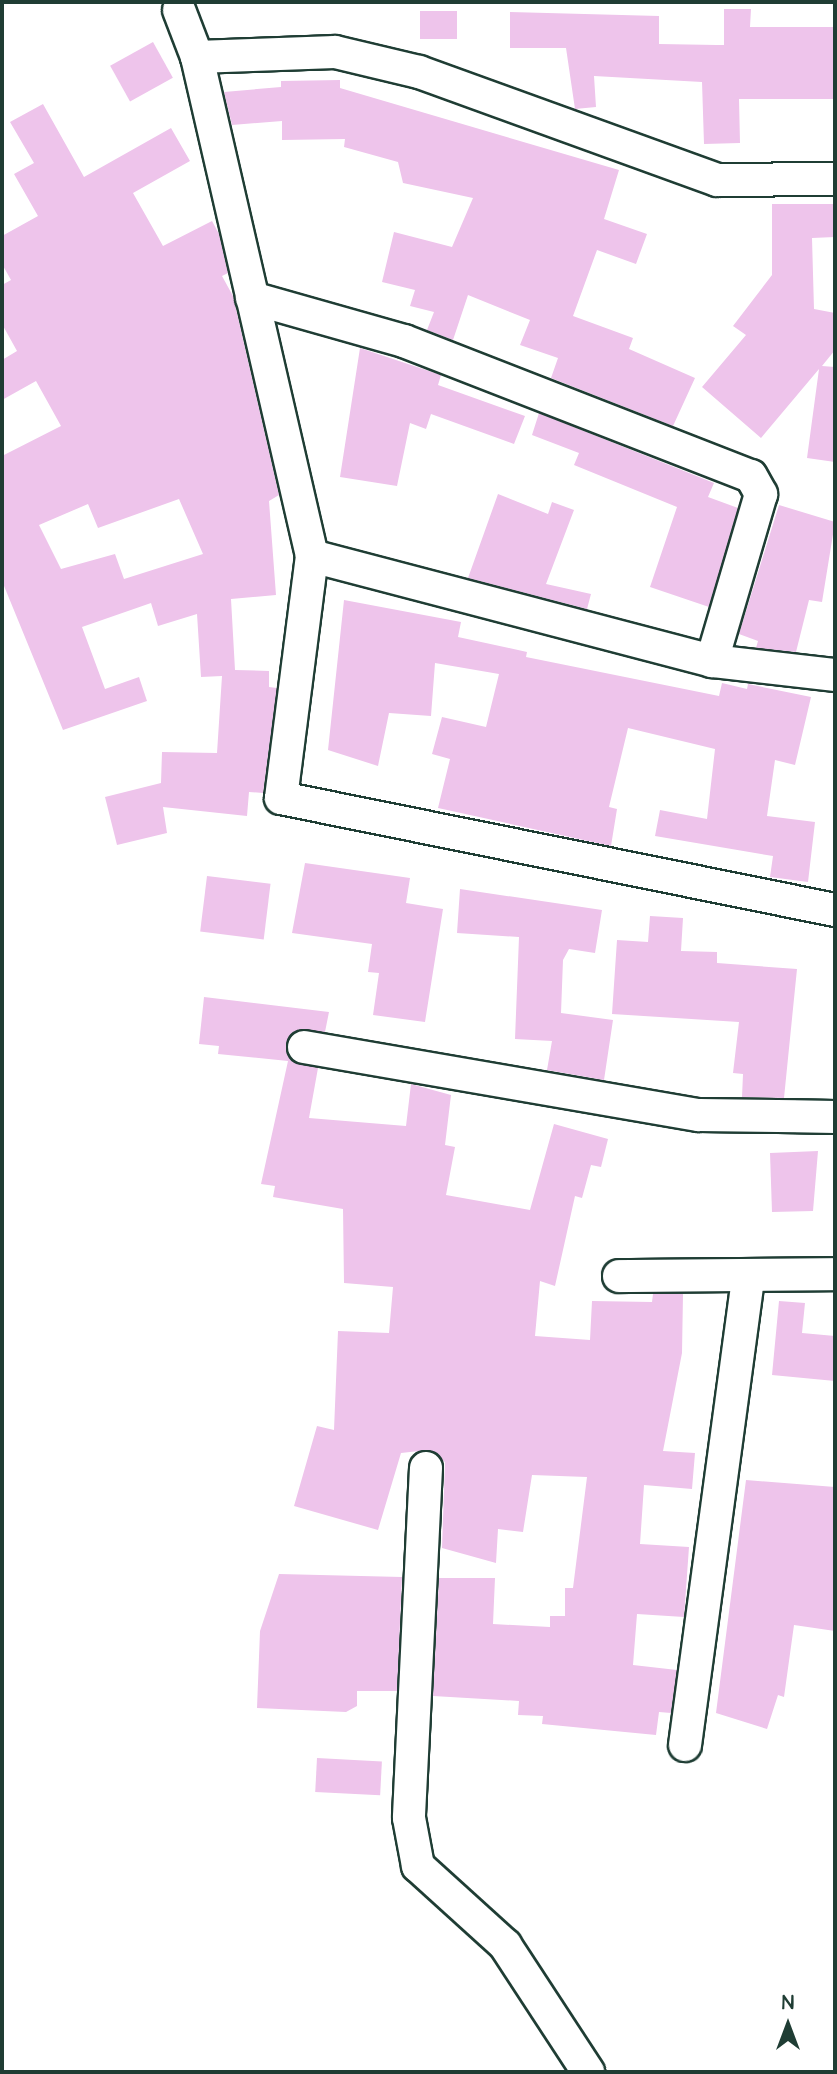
<!DOCTYPE html>
<html>
<head>
<meta charset="utf-8">
<style>
	body { margin:0 }
	#map { position:relative; width:837px; height:2074px; overflow:hidden; background:#fff; font-family:"Architects Daughter",sans-serif }
	div>[style] { position:absolute }
	.building>* { inset:0; background:#eec4eb; transform-origin:0 0 }
	.roads { filter:drop-shadow(2px 0 #1f3d34) drop-shadow(-2px 0 #1f3d34) drop-shadow(0 2px #1f3d34) drop-shadow(0 -2px #1f3d34) }
	.minor>* { height:32px; margin:-16px; padding:0 16px; transform-origin:16px; border-radius:16px; background:#fff }
	span { translate:-50% -50%; white-space:nowrap; text-align:center; line-height:1.15; -webkit-text-stroke:5px #fff; paint-order:stroke }
	.frame { position:absolute; inset:0; border:4px solid #1f3d34; pointer-events:none }
	.north { position:absolute; left:753px; top:1990px; width:70px; height:70px; -webkit-text-stroke:5px #fff; paint-order:stroke; rotate:0deg; font-size:19px; font-weight:700; line-height:28px; text-align:center; color:#1f3d34 }
	.north::after { content:''; display:block; margin:auto; width:24px; height:32px; background:#1f3d34; clip-path:polygon(50% 0,100% 100%,50% 72%,0 100%) }
</style>
</head>
<body>
<div id="map">
	<div class="building">
		<i style="clip-path:polygon(724px 9px,751px 9px,750px 27px,833px 27px,833px 99px,739px 99px,740px 143px,704px 144px,702px 82px,594px 76px,596px 107px,575px 109px,566px 48px,510px 48px,510px 12px,659px 16px,659px 44px,717px 45px,724px 45px)"></i>
		<i style="left:457px;top:11px;width:28px;height:37px;rotate:90deg"></i>
		<i style="left:153px;top:42px;width:41px;height:49px;rotate:61deg"></i>
		<i style="clip-path:polygon(340px 80px,340px 88px,619px 170px,604px 219px,647px 234px,636px 264px,597px 250px,573px 316px,633px 338px,629px 349px,695px 378px,673px 426px,551px 378px,558px 358px,520px 345px,530px 320px,468px 295px,453px 340px,427px 330px,434px 312px,410px 306px,415px 290px,382px 282px,394px 232px,452px 247px,473px 198px,403px 183px,398px 162px,344px 147px,345px 139px,282px 140px,282px 121px,232px 125px,224px 92px,281px 87px,281px 81px)"></i>
		<i style="clip-path:polygon(evenodd,43px 104px,84px 177px,171px 128px,190px 161px,133px 193px,163px 246px,212px 221px,219px 234px,228px 273px,222px 276px,233px 296px,279px 495px,269px 501px,276px 595px,231px 599px,235px 670px,269px 671px,269px 687px,277px 688px,263px 793px,249px 792px,247px 816px,163px 807px,167px 833px,117px 845px,105px 797px,161px 783px,162px 752px,217px 753px,222px 676px,201px 677px,197px 614px,158px 626px,151px 603px,82px 627px,105px 689px,139px 677px,147px 701px,63px 730px,2px 581px,2px 456px,61px 426px,36px 381px,2px 400px,2px 360px,17px 351px,2px 324px,2px 285px,11px 280px,2px 264px,2px 236px,38px 216px,14px 174px,34px 163px,10px 122px,43px 104px,179px 499px,203px 554px,124px 579px,115px 554px,61px 569px,39px 525px,88px 504px,98px 528px,179px 499px)"></i>
		<i style="clip-path:polygon(772px 204px,835px 204px,835px 237px,812px 238px,814px 309px,835px 313px,835px 350px,822px 366px,835px 367px,835px 462px,807px 458px,819px 369px,761px 438px,702px 387px,746px 335px,733px 326px,772px 275px)"></i>
		<i style="clip-path:polygon(360px 348px,441px 375px,438px 385px,525px 416px,514px 444px,431px 414px,426px 429px,410px 423px,397px 486px,340px 477px)"></i>
		<i style="clip-path:polygon(539px 413px,714px 483px,708px 497px,738px 508px,709px 607px,650px 587px,677px 507px,574px 465px,579px 453px,532px 435px)"></i>
		<i style="clip-path:polygon(498px 494px,548px 514px,552px 502px,574px 510px,546px 584px,591px 594px,587px 609px,468px 578px)"></i>
		<i style="clip-path:polygon(779px 505px,835px 522px,822px 602px,809px 600px,796px 652px,756px 648px,758px 641px,739px 634px)"></i>
		<i style="clip-path:polygon(344px 600px,461px 622px,458px 637px,527px 652px,526px 657px,719px 696px,722px 683px,747px 689px,748px 684px,811px 697px,795px 765px,775px 760px,767px 816px,815px 822px,808px 882px,770px 877px,773px 856px,655px 836px,660px 810px,707px 819px,715px 749px,628px 728px,609px 807px,617px 809px,611px 846px,438px 808px,450px 759px,432px 754px,442px 717px,486px 727px,499px 674px,435px 663px,431px 716px,389px 713px,378px 766px,328px 750px)"></i>
		<i style="clip-path:polygon(305px 863px,410px 878px,406px 903px,443px 909px,425px 1022px,373px 1015px,379px 973px,368px 972px,372px 944px,292px 933px)"></i>
		<i style="left:207px;top:876px;width:64px;height:56px;rotate:7deg"></i>
		<i style="clip-path:polygon(460px 889px,602px 910px,595px 953px,569px 949px,563px 960px,561px 1013px,613px 1020px,604px 1080px,547px 1070px,552px 1041px,515px 1039px,519px 937px,457px 933px)"></i>
		<i style="clip-path:polygon(650px 916px,683px 918px,681px 951px,717px 952px,717px 963px,797px 969px,784px 1098px,742px 1097px,743px 1074px,733px 1073px,739px 1022px,612px 1014px,617px 940px,648px 942px)"></i>
		<i style="clip-path:polygon(204px 997px,329px 1012px,325px 1032px,298px 1030px,286px 1043px,293px 1061px,318px 1068px,309px 1118px,406px 1126px,411px 1084px,451px 1095px,445px 1145px,455px 1147px,446px 1195px,530px 1210px,554px 1124px,608px 1139px,601px 1167px,591px 1165px,582px 1198px,575px 1196px,555px 1286px,540px 1281px,535px 1336px,590px 1340px,592px 1301px,652px 1302px,653px 1294px,683px 1294px,682px 1353px,663px 1451px,695px 1453px,692px 1489px,644px 1485px,640px 1544px,689px 1547px,684px 1617px,637px 1614px,633px 1665px,677px 1670px,671px 1713px,659px 1712px,656px 1735px,542px 1724px,543px 1716px,518px 1715px,519px 1701px,433px 1696px,439px 1578px,495px 1578px,493px 1624px,550px 1627px,550px 1616px,565px 1616px,565px 1588px,573px 1588px,587px 1477px,532px 1475px,523px 1532px,498px 1529px,496px 1563px,442px 1548px,445px 1462px,428px 1450px,401px 1453px,378px 1530px,294px 1506px,317px 1426px,334px 1430px,338px 1331px,389px 1333px,393px 1287px,344px 1283px,343px 1209px,273px 1197px,275px 1186px,261px 1184px,288px 1061px,218px 1054px,219px 1046px,199px 1044px)"></i>
		<i style="clip-path:polygon(818px 1151px,813px 1211px,772px 1212px,770px 1153px)"></i>
		<i style="clip-path:polygon(779px 1301px,805px 1303px,802px 1333px,835px 1336px,835px 1381px,772px 1375px)"></i>
		<i style="clip-path:polygon(746px 1480px,835px 1487px,835px 1631px,794px 1625px,784px 1697px,778px 1695px,767px 1729px,716px 1713px)"></i>
		<i style="clip-path:polygon(279px 1574px,402px 1577px,397px 1691px,357px 1691px,357px 1706px,346px 1712px,257px 1708px,260px 1631px)"></i>
		<i style="left:317px;top:1758px;width:65px;height:34px;rotate:3deg"></i>
	</div>
	<div class="roads">
		<div class="minor">
			<i style="left:179px;top:10px;width:50px;rotate:69deg"></i>
			<i style="left:197px;top:57px;width:512px;rotate:77.02deg"></i>
			<i style="left:312px;top:556px;width:244px;rotate:97.3deg"></i>
			<i style="left:281px;top:798px;width:565px;rotate:11.43deg"></i>
			<i style="left:197px;top:57px;width:138px;rotate:-2.1deg"></i>
			<i style="left:335px;top:52px;width:86px;rotate:13.4deg"></i>
			<i style="left:419px;top:72px;width:317px;rotate:19.9deg"></i>
			<i style="left:717px;top:180px;width:118px;rotate:-0.5deg"></i>
			<i style="left:252px;top:298px;width:158px;rotate:15.8deg"></i>
			<i style="left:404px;top:341px;width:372px;rotate:21.3deg"></i>
			<i style="left:751px;top:476px;width:21px;rotate:61deg"></i>
			<i style="left:761px;top:494px;width:174px;rotate:106.4deg"></i>
			<i style="left:312px;top:556px;width:414px;rotate:14.7deg"></i>
			<i style="left:712px;top:661px;width:124px;rotate:6.5deg"></i>
			<i style="left:304px;top:1047px;width:401px;rotate:9.8deg"></i>
			<i style="left:699px;top:1115px;width:136px;rotate:0.8deg"></i>
			<i style="left:619px;top:1276px;width:216px;rotate:-0.5deg"></i>
			<i style="left:426px;top:1468px;width:350px;rotate:92.8deg"></i>
			<i style="left:409px;top:1818px;width:49px;rotate:79.4deg"></i>
			<i style="left:418px;top:1866px;width:118px;rotate:42.2deg"></i>
			<i style="left:505px;top:1945px;width:152px;rotate:56.8deg"></i>
			<i style="left:685px;top:1745px;width:470px;rotate:-82.3deg"></i>
		</div>
	</div>
	<div class="frame"></div>
	<div class="north">N</div>
</div>
</body>
</html>
